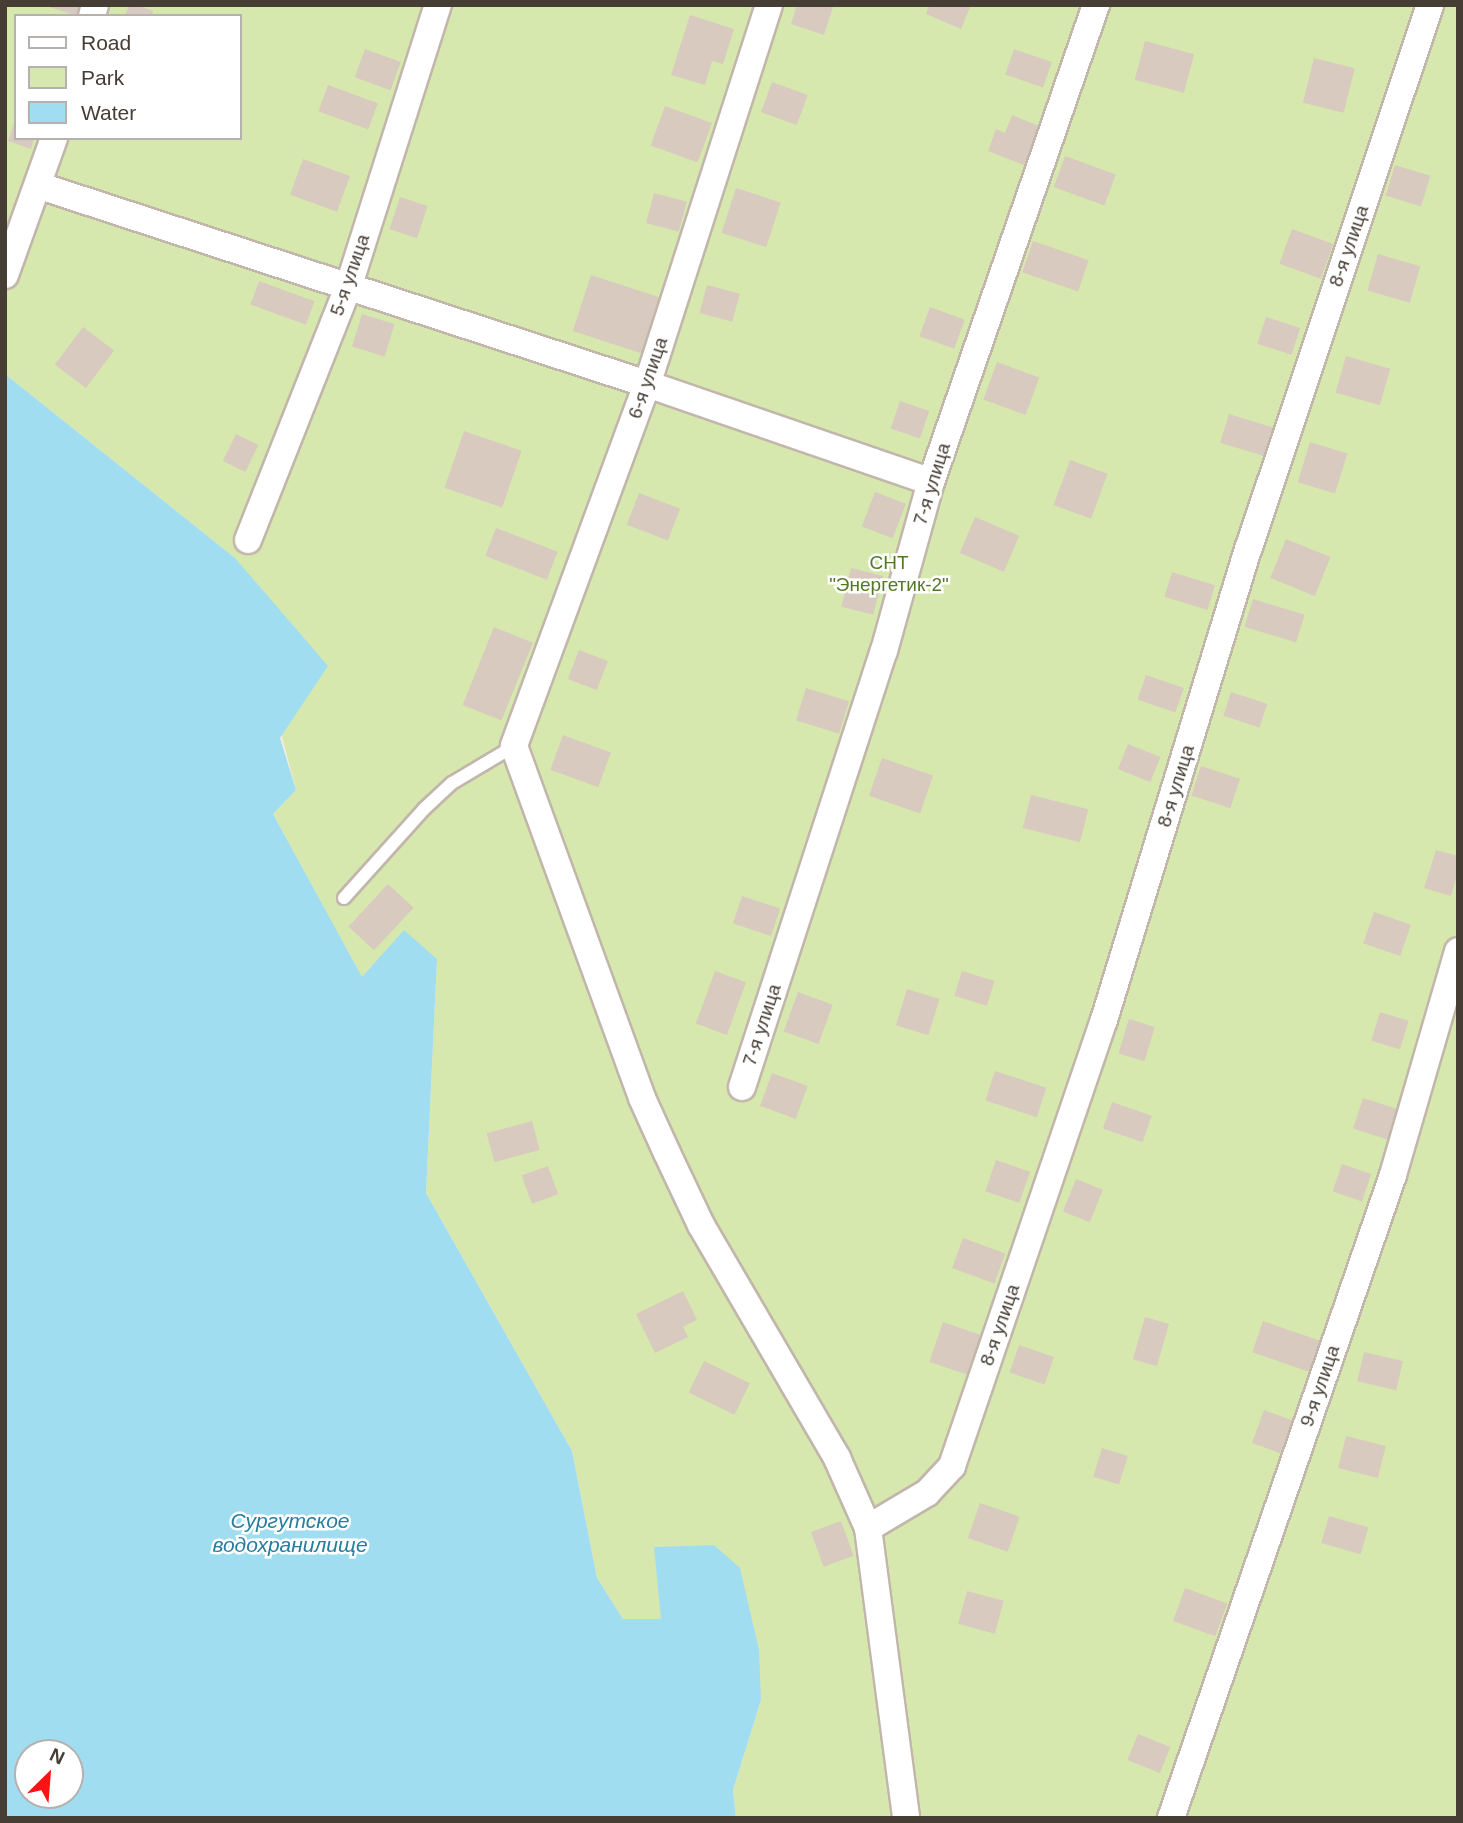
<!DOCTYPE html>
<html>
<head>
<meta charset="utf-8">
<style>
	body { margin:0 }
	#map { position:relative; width:1463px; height:1823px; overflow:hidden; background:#f3ede6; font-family:Helvetica,sans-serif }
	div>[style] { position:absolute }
	.green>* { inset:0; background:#d7e8ae }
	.water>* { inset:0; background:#a1ddf1 }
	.building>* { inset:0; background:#d8cabe; transform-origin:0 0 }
	.roads { filter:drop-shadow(2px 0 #c2b6ab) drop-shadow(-2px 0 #c2b6ab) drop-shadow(0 2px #c2b6ab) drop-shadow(0 -2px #c2b6ab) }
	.service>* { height:12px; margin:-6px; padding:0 6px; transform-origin:6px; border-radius:6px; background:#fff }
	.minor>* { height:26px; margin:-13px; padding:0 13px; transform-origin:13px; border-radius:13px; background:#fff }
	span { translate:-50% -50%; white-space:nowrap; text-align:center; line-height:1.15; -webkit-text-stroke:5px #fff; paint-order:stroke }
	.street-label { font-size:19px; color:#463d35 }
	.park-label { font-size:19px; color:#537927 }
	.water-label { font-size:21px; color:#287d9c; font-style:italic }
	.frame { position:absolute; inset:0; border:7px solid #463d35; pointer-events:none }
	.legend { position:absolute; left:14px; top:14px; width:228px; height:126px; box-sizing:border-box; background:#fff; border:2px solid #b5b1ae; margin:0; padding:9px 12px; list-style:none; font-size:21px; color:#463d35 }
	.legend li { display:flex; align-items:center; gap:14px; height:35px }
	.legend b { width:35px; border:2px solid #b5b1ae }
	.north { position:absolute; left:14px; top:1739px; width:70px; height:70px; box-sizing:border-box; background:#fff; border:2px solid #b5b1ae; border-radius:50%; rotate:25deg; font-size:19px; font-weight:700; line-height:28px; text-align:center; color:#463d35 }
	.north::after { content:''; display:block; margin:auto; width:24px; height:32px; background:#fd1314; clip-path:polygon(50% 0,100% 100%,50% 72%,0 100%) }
</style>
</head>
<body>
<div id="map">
	<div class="green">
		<i style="clip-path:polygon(evenodd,5px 5px,1458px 5px,1458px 1818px,736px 1818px,733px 1790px,761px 1700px,661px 1619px,623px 1619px,597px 1578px,572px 1451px,426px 1193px,437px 959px,362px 978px,273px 814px,296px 790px,235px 558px,5px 374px,5px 5px,16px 16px,240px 16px,240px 138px,16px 138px,16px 16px)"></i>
	</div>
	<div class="water">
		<i style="clip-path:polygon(evenodd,5px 374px,235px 558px,328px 666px,280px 738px,296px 790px,273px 814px,362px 977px,404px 930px,437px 959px,426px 1193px,572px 1451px,597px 1578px,623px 1619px,661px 1619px,654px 1547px,714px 1545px,740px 1568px,759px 1650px,761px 1700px,733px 1790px,736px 1818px,5px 1818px,5px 374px,28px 1753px,70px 1753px,70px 1795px,28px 1795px,28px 1753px)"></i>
	</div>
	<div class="building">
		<i style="clip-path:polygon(43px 5px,82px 5px,78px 16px)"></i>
		<i style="clip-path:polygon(129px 5px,137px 5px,153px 11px,152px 16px,125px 16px)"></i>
		<i style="clip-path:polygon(797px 5px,833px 7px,824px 35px,791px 24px)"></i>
		<i style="clip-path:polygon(929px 5px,971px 5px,961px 29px,926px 14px)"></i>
		<i style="clip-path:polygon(690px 15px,734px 29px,723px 64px,712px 61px,705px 85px,671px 75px)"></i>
		<i style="left:1145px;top:41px;width:51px;height:40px;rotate:15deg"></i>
		<i style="left:365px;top:49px;width:38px;height:30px;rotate:20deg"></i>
		<i style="left:1014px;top:49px;width:40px;height:27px;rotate:19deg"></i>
		<i style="left:1314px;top:58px;width:42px;height:46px;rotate:14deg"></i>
		<i style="left:772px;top:82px;width:38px;height:32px;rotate:20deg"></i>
		<i style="left:328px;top:85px;width:53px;height:28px;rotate:20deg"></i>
		<i style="left:665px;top:106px;width:50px;height:42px;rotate:20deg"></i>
		<i style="clip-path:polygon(1012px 115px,1039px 126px,1024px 165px,988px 151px,996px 129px,1005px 133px)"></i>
		<i style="clip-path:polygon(15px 120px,16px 138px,34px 138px,31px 149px,8px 141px)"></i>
		<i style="left:1065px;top:156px;width:54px;height:33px;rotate:20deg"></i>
		<i style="left:303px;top:159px;width:50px;height:38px;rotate:20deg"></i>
		<i style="left:1395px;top:165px;width:37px;height:32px;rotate:17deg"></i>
		<i style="left:736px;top:188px;width:47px;height:47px;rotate:18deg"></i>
		<i style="left:654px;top:193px;width:34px;height:31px;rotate:15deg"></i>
		<i style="left:400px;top:197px;width:29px;height:34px;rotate:18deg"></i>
		<i style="left:1292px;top:229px;width:44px;height:37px;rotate:20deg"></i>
		<i style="left:1033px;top:241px;width:59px;height:33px;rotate:19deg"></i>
		<i style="left:1378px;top:254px;width:44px;height:38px;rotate:16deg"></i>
		<i style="left:591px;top:275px;width:72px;height:59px;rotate:18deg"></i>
		<i style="left:259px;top:281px;width:59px;height:25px;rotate:20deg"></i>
		<i style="left:707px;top:285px;width:34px;height:29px;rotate:15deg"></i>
		<i style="left:930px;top:307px;width:37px;height:31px;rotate:20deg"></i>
		<i style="left:362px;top:314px;width:34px;height:34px;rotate:17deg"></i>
		<i style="left:1266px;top:317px;width:36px;height:28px;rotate:18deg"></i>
		<i style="left:83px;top:327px;width:39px;height:47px;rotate:37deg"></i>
		<i style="left:1346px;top:356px;width:46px;height:38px;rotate:16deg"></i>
		<i style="left:997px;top:362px;width:45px;height:40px;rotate:20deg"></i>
		<i style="left:900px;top:401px;width:31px;height:29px;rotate:19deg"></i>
		<i style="left:1229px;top:414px;width:47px;height:30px;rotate:17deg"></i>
		<i style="left:464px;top:431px;width:61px;height:60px;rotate:19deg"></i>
		<i style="left:236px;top:434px;width:25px;height:30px;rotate:26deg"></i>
		<i style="left:1310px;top:442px;width:39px;height:42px;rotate:17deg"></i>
		<i style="left:1070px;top:460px;width:40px;height:48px;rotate:20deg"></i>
		<i style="left:875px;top:492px;width:33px;height:37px;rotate:21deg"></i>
		<i style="left:639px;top:493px;width:44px;height:34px;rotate:21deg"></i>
		<i style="left:975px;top:517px;width:48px;height:39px;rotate:23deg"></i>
		<i style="left:496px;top:528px;width:66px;height:30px;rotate:21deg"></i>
		<i style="left:1286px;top:539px;width:48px;height:42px;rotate:22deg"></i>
		<i style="left:851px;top:568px;width:33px;height:40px;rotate:14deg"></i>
		<i style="left:1172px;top:572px;width:45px;height:26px;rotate:17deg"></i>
		<i style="left:1253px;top:599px;width:54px;height:29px;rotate:17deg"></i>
		<i style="left:494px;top:627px;width:42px;height:84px;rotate:22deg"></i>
		<i style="left:579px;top:650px;width:31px;height:31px;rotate:21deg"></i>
		<i style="left:1146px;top:675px;width:40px;height:26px;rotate:19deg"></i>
		<i style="left:806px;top:688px;width:45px;height:34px;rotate:17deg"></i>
		<i style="left:1231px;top:692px;width:38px;height:25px;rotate:18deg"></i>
		<i style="left:563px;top:735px;width:51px;height:37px;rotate:20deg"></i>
		<i style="left:1128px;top:744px;width:35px;height:27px;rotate:22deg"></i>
		<i style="left:882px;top:758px;width:54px;height:40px;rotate:19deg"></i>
		<i style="left:1201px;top:766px;width:41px;height:31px;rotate:18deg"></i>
		<i style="left:1031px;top:795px;width:59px;height:34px;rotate:14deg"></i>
		<i style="clip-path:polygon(1436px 850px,1458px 856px,1458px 872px,1451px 896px,1424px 888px)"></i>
		<i style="left:388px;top:884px;width:35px;height:58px;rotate:43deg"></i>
		<i style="left:742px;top:896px;width:40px;height:29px;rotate:18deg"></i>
		<i style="left:1374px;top:912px;width:39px;height:33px;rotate:19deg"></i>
		<i style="left:715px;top:971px;width:33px;height:56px;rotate:20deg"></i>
		<i style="left:962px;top:971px;width:34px;height:26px;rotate:17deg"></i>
		<i style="left:907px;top:989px;width:34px;height:38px;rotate:17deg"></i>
		<i style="left:798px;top:992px;width:37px;height:42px;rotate:20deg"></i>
		<i style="left:1380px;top:1012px;width:30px;height:30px;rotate:17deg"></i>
		<i style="left:1129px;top:1019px;width:27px;height:36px;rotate:17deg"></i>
		<i style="left:995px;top:1071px;width:54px;height:31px;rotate:18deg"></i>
		<i style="left:772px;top:1073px;width:38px;height:35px;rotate:20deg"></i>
		<i style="left:1363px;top:1098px;width:36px;height:32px;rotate:18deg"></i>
		<i style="left:1112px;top:1102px;width:42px;height:28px;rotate:19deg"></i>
		<i style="left:532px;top:1121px;width:30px;height:47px;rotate:75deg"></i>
		<i style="left:996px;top:1160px;width:36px;height:33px;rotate:19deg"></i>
		<i style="left:1342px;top:1164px;width:31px;height:29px;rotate:19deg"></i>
		<i style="left:548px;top:1166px;width:30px;height:28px;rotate:70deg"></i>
		<i style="left:1076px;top:1179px;width:29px;height:35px;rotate:22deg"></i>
		<i style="left:963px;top:1238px;width:45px;height:32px;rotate:20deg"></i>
		<i style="clip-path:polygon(683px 1291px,697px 1320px,683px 1327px,688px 1337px,655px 1353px,636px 1314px)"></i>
		<i style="left:1145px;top:1317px;width:25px;height:44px;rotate:16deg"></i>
		<i style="left:1263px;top:1321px;width:62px;height:33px;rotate:19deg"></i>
		<i style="left:943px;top:1322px;width:40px;height:42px;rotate:19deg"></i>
		<i style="left:1019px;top:1345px;width:37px;height:29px;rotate:19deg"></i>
		<i style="left:1364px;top:1352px;width:40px;height:30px;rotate:13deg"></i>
		<i style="left:704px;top:1361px;width:51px;height:35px;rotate:26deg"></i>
		<i style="left:1264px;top:1410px;width:30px;height:35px;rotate:20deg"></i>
		<i style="left:1346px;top:1436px;width:41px;height:33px;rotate:14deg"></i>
		<i style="left:1102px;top:1448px;width:27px;height:30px;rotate:17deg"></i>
		<i style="left:980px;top:1503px;width:42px;height:37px;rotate:19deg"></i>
		<i style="left:1329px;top:1516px;width:41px;height:28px;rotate:16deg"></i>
		<i style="left:841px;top:1521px;width:37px;height:32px;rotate:70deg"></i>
		<i style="left:1185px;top:1588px;width:45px;height:35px;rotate:20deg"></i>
		<i style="left:967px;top:1591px;width:38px;height:34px;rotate:15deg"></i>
		<i style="left:1138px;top:1734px;width:35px;height:28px;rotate:22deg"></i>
	</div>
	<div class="roads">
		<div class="service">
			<i style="left:344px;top:898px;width:120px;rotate:-48deg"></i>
			<i style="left:424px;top:809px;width:38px;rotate:-43deg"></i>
			<i style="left:452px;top:783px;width:72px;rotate:-30.8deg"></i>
		</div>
		<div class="minor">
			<i style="left:769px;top:5px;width:398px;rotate:107.8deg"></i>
			<i style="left:647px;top:384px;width:386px;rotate:110.2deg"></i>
			<i style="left:514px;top:746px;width:375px;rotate:70deg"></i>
			<i style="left:642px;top:1098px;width:60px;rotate:65.6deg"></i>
			<i style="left:667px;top:1153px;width:80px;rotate:64.7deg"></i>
			<i style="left:701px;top:1225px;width:270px;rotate:59.7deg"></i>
			<i style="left:837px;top:1458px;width:77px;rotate:66.1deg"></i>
			<i style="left:868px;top:1528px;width:292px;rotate:82.5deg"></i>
			<i style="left:92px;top:16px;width:11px;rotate:-75deg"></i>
			<i style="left:40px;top:186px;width:638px;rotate:18.07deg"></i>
			<i style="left:647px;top:384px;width:300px;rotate:19deg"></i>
			<i style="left:5px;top:275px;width:145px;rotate:-70.3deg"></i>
			<i style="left:248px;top:540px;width:274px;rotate:-68.4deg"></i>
			<i style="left:349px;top:285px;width:294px;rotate:-72.4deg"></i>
			<i style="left:742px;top:1087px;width:459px;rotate:-72deg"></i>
			<i style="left:884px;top:651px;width:175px;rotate:-74.5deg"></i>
			<i style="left:931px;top:482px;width:505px;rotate:-70.92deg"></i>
			<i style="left:868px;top:1528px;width:69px;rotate:-30.7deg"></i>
			<i style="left:927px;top:1493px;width:37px;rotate:-47deg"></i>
			<i style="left:952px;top:1466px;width:471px;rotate:-71.2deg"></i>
			<i style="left:1104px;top:1020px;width:495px;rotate:-73deg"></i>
			<i style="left:1249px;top:547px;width:571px;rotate:-71.53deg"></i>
			<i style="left:1171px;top:1818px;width:680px;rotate:-70.95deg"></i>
			<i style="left:1393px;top:1175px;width:233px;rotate:-73.8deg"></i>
		</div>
	</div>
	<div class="street-label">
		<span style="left:1349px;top:246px;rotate:-71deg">8-я улица</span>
		<span style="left:350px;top:275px;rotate:-71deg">5-я улица</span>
		<span style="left:648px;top:378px;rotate:-71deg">6-я улица</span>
		<span style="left:932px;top:484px;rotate:-73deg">7-я улица</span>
		<span style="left:1176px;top:786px;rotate:-73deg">8-я улица</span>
		<span style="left:762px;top:1025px;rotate:-72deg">7-я улица</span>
		<span style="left:1000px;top:1325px;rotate:-71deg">8-я улица</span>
		<span style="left:1320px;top:1386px;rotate:-71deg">9-я улица</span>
	</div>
	<div class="park-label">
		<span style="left:889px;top:574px">СHТ<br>"Энергетик-2"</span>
	</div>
	<div class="water-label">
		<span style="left:290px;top:1533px">Сургутское<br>водохранилище</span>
	</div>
	<div class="frame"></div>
	<ul class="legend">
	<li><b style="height:9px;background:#fff"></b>Road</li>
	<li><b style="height:19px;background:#d7e8ae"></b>Park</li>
	<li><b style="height:19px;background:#a1ddf1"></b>Water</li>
	</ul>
	<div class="north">N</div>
</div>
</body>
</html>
